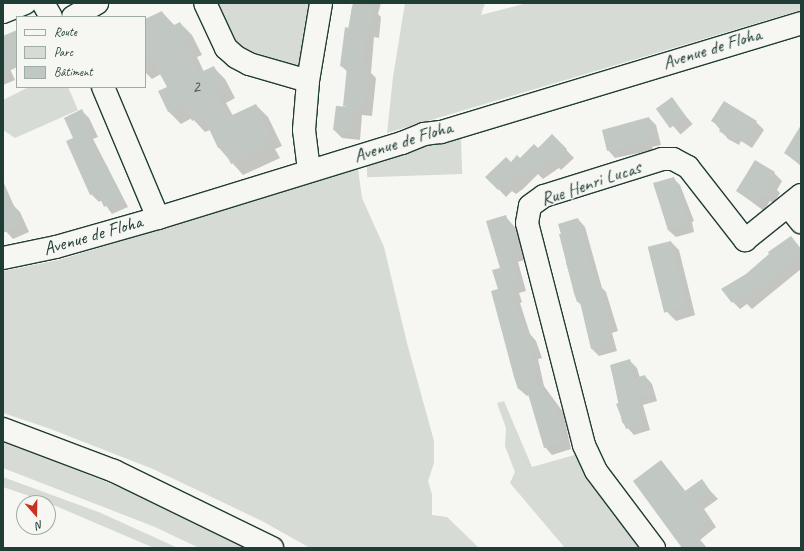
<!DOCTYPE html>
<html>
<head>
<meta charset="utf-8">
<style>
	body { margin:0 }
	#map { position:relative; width:804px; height:551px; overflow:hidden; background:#f6f6f2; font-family:Caveat,sans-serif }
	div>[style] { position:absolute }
	.green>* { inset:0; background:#d6dbd6; transform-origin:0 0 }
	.shadow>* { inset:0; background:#0003; transform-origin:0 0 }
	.building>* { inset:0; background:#c1c8c3; transform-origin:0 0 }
	.roads { filter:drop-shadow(1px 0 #1f3d34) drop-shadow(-1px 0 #1f3d34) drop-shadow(0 1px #1f3d34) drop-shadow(0 -1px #1f3d34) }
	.minor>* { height:22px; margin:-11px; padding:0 11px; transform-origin:11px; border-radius:11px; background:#f6f6f2 }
	.major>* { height:22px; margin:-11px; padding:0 11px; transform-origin:11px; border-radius:11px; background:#f6f6f2 }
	span { translate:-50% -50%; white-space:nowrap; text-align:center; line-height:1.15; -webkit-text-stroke:3px #f6f6f2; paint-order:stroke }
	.number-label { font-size:17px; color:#486058 }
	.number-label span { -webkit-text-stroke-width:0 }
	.street-label { font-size:19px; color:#1f3d34 }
	.frame { position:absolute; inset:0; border:4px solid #1f3d34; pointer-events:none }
	.legend { position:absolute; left:16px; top:16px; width:130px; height:72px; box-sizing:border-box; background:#f6f6f2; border:1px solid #a0aca6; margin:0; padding:5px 7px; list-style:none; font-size:12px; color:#1f3d34 }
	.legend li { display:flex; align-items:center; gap:8px; height:20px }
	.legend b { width:20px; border:1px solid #a0aca6 }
	.north { position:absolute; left:16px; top:495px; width:40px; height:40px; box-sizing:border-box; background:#f6f6f2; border:1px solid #a0aca6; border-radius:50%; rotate:160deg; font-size:11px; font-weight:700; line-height:16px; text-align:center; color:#1f3d34 }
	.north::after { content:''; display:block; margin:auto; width:14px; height:18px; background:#c8321e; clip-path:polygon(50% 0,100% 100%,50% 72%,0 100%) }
</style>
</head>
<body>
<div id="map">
	<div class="green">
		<i style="clip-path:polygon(205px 3px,321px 3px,308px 81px,249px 64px)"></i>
		<i style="clip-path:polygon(405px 3px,485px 3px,481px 15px,527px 3px,801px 3px,801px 10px,387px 133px,393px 77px)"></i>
		<i style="clip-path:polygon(29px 87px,68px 87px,78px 110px,15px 138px,3px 130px,3px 100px)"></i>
		<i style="left:461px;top:139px;width:35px;height:95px;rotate:88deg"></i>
		<i style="clip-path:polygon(358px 169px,362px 198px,384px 247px,407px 343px,434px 441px,434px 463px,428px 481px,432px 494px,432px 515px,447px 517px,479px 548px,310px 548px,262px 521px,153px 469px,48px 428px,3px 413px,3px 271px,59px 260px)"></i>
		<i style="clip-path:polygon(504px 401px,532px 467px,578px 454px,595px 489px,640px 548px,565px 548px,510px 483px,515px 472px,505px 446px,506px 428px,497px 403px)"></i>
		<i style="clip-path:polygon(3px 441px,137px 494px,251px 548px,199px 548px,155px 527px,3px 468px)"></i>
		<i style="clip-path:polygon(3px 477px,101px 513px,178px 548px,154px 548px,44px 501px,3px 487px)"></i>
	</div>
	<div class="shadow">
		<i style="clip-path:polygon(353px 3px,381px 3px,378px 14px,381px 17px,379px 38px,374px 37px,371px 73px,376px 78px,372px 116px,362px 115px,360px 140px,342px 138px,334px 130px,346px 108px,348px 72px,341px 66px)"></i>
		<i style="clip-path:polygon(162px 12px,175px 26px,180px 23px,192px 35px,202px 55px,197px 57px,204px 72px,213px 67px,225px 79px,235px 98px,226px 103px,233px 116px,256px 105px,268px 117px,282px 146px,275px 149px,280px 158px,243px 175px,219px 148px,210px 130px,205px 132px,192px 118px,181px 124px,169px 112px,160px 92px,168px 88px,161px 74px,152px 79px,145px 72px,145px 20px)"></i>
		<i style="clip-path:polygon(17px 31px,17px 66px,10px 69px,15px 80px,3px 85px,3px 37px)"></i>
		<i style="left:671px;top:99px;width:33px;height:16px;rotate:49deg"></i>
		<i style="clip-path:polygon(82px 111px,89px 118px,98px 137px,93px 139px,128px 207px,112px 214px,102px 200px,99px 202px,91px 194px,75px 138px)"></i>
		<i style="clip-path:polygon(649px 118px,656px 125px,661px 145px,652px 147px,653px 150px,615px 158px,608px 150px)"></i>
		<i style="clip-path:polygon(713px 121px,756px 122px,764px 130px,752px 148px,741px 141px,739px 145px,728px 139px)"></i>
		<i style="clip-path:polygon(801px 127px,801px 166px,785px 153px)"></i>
		<i style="clip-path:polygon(552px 135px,574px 158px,561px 170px,559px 168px,543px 179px,538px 174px,523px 189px,516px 194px,512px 191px,506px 197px,487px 177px,538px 149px)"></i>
		<i style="clip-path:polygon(774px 173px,782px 181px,777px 190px,780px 193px,774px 203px,770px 201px,764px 211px,737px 191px)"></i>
		<i style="clip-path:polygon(673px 178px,680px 185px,694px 221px,692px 222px,694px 232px,676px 237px,668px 230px,655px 183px)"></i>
		<i style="clip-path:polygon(3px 186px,12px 204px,20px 212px,29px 232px,13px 239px,3px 228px)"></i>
		<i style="clip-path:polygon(505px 216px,519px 232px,524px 249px,521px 250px,524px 260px,518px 262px,526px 291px,519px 293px,522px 302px,520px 303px,530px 334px,536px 341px,542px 358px,538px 359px,544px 386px,563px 412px,571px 449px,552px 455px,545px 447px,529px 395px,527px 396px,519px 389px,515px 377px,499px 290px)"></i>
		<i style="clip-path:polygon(578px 219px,585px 227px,602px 288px,606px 292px,618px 331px,612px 333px,617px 351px,599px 356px,592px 349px,582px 306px,578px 302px,566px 263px)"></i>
		<i style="clip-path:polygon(791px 237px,801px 249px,801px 269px,752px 309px,747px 304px,740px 309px,733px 302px,747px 275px)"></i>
		<i style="clip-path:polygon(671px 242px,679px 250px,695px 315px,676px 321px,668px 313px,650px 248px)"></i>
		<i style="clip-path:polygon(630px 361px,637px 368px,640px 378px,645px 376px,652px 384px,657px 401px,643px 405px,650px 430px,634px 435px,622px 422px,611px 366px)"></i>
		<i style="clip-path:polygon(661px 461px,686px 492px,701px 481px,718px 499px,704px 509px,716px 527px,700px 540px,707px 548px,684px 548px)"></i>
	</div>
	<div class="building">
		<i style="clip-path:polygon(352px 6px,374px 8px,371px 30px,367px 30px,363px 68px,368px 69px,364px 108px,355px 107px,352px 132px,333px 130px,336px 106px,351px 107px,343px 106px,347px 67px,340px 66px,345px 27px,349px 28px)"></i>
		<i style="clip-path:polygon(162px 11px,170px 27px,180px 22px,191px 43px,186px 45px,199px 73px,214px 66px,223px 86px,215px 91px,228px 117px,256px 104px,270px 134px,264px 137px,269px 146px,231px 164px,222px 146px,218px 148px,203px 116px,192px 121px,184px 104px,168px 112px,158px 91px,167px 87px,153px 61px,145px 65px,145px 19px)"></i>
		<i style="clip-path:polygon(17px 30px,17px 67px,3px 74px,3px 36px)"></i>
		<i style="left:672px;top:97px;width:24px;height:20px;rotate:54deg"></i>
		<i style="clip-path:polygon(724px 101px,757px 121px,744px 141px,733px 134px,731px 138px,725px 135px,719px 131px,721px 127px,711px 121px)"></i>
		<i style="clip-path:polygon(82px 109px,91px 129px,87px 132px,103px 168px,107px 166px,121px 199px,104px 207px,97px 192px,90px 195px,66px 141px,73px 138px,64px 118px)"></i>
		<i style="clip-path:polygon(649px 117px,655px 138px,646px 140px,646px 143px,607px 151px,602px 130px)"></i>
		<i style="clip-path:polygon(801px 125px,801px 164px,784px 153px)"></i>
		<i style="clip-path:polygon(552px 134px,567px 149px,553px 163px,551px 161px,535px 172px,530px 168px,515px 181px,507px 187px,504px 184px,498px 190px,485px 177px,506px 157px,511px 162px,517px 155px,520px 158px,534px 144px,538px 148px)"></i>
		<i style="clip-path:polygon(755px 160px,775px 172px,769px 183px,773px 185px,769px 191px,766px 196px,762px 194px,756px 204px,736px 191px)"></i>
		<i style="clip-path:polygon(674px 177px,687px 214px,685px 215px,688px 225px,668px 230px,653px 183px)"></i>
		<i style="clip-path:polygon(3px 181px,22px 224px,3px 233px)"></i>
		<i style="clip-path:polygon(506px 215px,509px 224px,511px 223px,517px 242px,514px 243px,517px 253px,511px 254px,519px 283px,512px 285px,515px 295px,513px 295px,525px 333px,529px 332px,535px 351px,531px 352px,538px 385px,542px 384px,546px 396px,550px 395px,553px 404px,555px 404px,563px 431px,561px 432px,564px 442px,544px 448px,526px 387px,518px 389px,514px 377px,491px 291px,498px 289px,492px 270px,500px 268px,486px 221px)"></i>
		<i style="clip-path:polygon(578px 218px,596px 284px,599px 283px,611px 324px,605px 325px,610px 344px,591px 349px,580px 302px,577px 302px,574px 293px,559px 234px,561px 234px,558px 224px)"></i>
		<i style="clip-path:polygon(791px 236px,801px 249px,801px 255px,744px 302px,739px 297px,732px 303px,721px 289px,746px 274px,769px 254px,768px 252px)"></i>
		<i style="left:671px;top:241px;width:68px;height:24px;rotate:76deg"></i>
		<i style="clip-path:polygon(630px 359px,635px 378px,645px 375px,651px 394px,636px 398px,643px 423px,626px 429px,616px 404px,619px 403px,610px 365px)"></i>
		<i style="clip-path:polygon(661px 460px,685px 491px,702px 479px,711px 492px,697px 502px,710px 519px,693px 532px,707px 548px,682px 548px,633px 481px)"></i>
	</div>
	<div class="roads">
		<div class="minor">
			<i style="left:43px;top:3px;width:16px;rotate:60deg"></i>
			<i style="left:205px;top:3px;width:50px;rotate:65deg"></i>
			<i style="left:226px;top:48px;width:13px;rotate:42deg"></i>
			<i style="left:236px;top:57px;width:15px;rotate:28deg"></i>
			<i style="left:249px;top:64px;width:61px;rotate:16.1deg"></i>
			<i style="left:3px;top:12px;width:24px;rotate:-22deg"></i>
			<i style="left:73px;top:17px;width:28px;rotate:-30deg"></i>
			<i style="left:103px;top:87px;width:142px;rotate:67.2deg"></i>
			<i style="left:309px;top:170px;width:40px;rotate:-97.1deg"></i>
			<i style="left:304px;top:130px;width:49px;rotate:-85.3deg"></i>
			<i style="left:308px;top:81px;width:79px;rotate:-80.5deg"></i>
			<i style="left:788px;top:206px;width:21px;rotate:51deg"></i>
			<i style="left:3px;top:258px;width:54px;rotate:-11.7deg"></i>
			<i style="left:56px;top:247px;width:106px;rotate:-15.9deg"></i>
			<i style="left:158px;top:218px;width:255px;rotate:-17.1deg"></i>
			<i style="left:402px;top:143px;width:24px;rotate:-22deg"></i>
			<i style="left:424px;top:134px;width:17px;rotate:-7deg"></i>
			<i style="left:441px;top:132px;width:376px;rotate:-16.8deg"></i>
			<i style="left:654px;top:548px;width:96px;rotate:-127deg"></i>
			<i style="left:596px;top:471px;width:29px;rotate:-115deg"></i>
			<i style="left:584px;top:445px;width:229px;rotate:-104.4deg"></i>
			<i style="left:527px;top:223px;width:17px;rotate:-80deg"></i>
			<i style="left:530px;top:206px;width:17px;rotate:-36deg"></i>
			<i style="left:544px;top:196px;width:124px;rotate:-17.4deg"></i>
			<i style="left:662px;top:159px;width:11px"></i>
			<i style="left:673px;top:159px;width:17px;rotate:28deg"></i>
			<i style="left:688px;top:167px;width:93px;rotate:52deg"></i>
			<i style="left:745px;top:240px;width:72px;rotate:-38.8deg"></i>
		</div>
		<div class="major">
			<i style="left:3px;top:429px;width:119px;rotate:20.7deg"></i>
			<i style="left:114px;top:471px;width:176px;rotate:26deg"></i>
		</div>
	</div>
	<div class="number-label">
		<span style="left:196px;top:87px">2</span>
	</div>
	<div class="street-label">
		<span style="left:712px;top:49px;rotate:-17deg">Avenue de Floha</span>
		<span style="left:403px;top:142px;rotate:-17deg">Avenue de Floha</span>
		<span style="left:591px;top:184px;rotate:-19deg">Rue Henri Lucas</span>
		<span style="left:93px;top:236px;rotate:-16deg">Avenue de Floha</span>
	</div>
	<div class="frame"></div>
	<ul class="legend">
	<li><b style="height:5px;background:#f6f6f2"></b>Route</li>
	<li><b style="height:11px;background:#d6dbd6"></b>Parc</li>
	<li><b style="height:11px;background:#c1c8c3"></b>Bâtiment</li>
	</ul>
	<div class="north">N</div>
</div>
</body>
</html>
